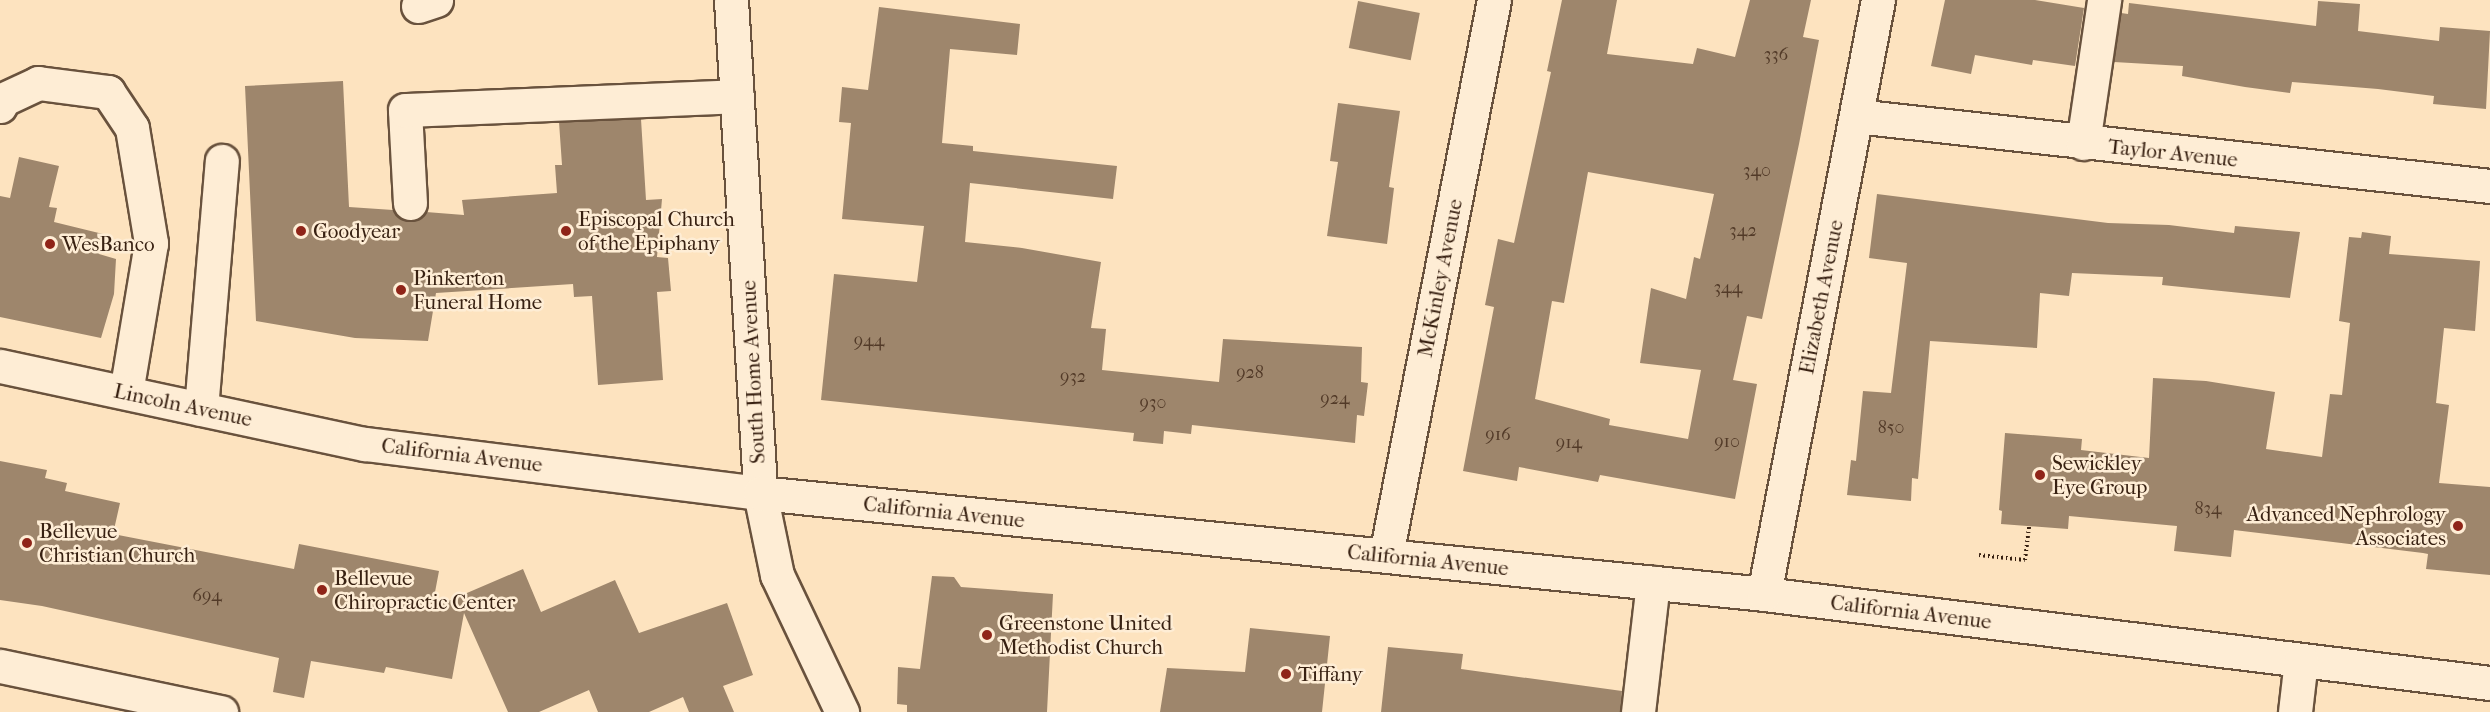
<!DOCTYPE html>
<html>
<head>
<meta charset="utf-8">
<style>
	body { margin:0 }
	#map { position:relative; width:2490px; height:712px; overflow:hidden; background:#fde3bf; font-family:"IM FELL French Canon",serif }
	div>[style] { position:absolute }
	.building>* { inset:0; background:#9e866c; transform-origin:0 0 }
	.path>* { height:4px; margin-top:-2px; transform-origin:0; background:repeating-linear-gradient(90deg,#382112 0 1.5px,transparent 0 4.5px) }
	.roads { filter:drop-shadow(2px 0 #69523d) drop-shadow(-2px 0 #69523d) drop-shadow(0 2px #69523d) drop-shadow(0 -2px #69523d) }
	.minor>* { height:33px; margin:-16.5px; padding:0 16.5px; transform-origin:16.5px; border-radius:16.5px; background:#feedd5 }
	.dots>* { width:16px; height:16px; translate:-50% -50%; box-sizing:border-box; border:3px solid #feedd5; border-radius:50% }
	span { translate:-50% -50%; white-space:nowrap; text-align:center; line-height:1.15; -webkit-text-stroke:5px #feedd5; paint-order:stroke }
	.number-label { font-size:18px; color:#523a28 }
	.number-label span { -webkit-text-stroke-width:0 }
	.street-label { font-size:21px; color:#382112 }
	.poi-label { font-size:21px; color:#382112 }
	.left { translate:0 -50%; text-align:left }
	.right { translate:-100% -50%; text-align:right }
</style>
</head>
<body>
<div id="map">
	<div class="building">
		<i style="clip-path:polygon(evenodd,1562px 0,1617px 0,1607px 54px,1693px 64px,1697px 48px,1735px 57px,1750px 0,1811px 0,1803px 37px,1819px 40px,1799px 144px,1762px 319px,1747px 316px,1733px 380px,1757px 384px,1735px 499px,1600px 475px,1598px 482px,1519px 467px,1517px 481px,1463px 471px,1494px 307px,1485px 305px,1498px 239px,1514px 243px,1551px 72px,1547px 71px,1562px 0,1588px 172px,1714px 194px,1700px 259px,1694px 257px,1686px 299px,1651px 288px,1640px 363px,1701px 370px,1688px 439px,1609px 425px,1610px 419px,1535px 399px,1552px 301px,1564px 303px,1588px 172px)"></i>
		<i style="clip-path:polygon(1945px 0,2035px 0,2084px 8px,2075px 66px,2033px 60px,2032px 65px,1975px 55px,1971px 74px,1931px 66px)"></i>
		<i style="left:1358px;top:1px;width:63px;height:48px;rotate:11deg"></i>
		<i style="clip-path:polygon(2318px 1px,2360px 4px,2358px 31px,2439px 41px,2440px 27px,2490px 31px,2486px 109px,2433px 104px,2434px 96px,2378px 89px,2292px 82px,2290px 93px,2245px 87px,2182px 76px,2183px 66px,2114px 62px,2121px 13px,2128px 14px,2129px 3px,2316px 26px)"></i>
		<i style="clip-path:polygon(879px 7px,1020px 24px,1017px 55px,950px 49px,942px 143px,973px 146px,973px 151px,1117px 166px,1113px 199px,970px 183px,965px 242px,1022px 248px,1101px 262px,1091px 328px,1106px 329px,1102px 370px,1219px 382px,1223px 339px,1362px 347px,1361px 382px,1368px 383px,1364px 416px,1357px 415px,1355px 443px,1192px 425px,1191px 434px,1164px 431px,1163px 444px,1133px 441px,1134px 433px,821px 400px,834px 274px,917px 282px,924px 226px,842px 219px,851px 123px,839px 122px,842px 87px,868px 90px)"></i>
		<i style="clip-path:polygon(343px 81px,349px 207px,393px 210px,401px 219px,410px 222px,426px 212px,464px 215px,462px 200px,557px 193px,555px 165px,562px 165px,559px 122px,641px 119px,646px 200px,662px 199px,657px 257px,668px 258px,671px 291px,657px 292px,663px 380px,598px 385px,592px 296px,574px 297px,573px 284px,436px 293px,428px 341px,355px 338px,256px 321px,245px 86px)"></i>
		<i style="clip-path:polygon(1338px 103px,1400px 111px,1389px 187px,1394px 188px,1387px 244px,1327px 236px,1338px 162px,1330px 161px)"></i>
		<i style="clip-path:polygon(19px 157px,59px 166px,49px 207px,57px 208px,54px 222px,103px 234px,99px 254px,116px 259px,114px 294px,101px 338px,0 317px,0 196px,10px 198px)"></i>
		<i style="clip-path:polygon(1877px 194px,2108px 223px,2169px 225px,2234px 233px,2235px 226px,2300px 232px,2290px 298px,2162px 285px,2163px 277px,2072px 273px,2069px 296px,2040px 293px,2037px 348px,1930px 341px,1918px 479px,1912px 478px,1911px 501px,1847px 495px,1851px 460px,1856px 461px,1863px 391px,1891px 393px,1907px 263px,1869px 258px)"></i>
		<i style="clip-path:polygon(2362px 232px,2391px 236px,2389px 254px,2480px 261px,2475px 331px,2444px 328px,2436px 403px,2449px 405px,2439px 483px,2490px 487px,2490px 575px,2426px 569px,2428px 554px,2423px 553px,2234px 530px,2231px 557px,2174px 551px,2177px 526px,2069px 516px,2068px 529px,2001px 524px,2002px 511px,1999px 510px,2005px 433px,2082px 439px,2081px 450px,2149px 458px,2153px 378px,2206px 381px,2275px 392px,2266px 449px,2322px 457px,2330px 394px,2342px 395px,2350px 323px,2339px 321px,2349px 237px,2361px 238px)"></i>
		<i style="clip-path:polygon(0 461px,47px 470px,45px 478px,67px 483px,65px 491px,120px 503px,113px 534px,294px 569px,299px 544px,439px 571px,432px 608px,523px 569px,541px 612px,615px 580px,639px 633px,727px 603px,753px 675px,723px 686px,734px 712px,689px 712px,683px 697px,649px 712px,598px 712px,589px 690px,539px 712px,508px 712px,464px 613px,452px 679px,386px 667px,384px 673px,311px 661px,304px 698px,273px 692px,279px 658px,42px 606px,0 600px)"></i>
		<i style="clip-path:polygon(932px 576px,954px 577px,961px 587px,1053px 594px,1047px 712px,907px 712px,907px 705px,897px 704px,898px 667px,920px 669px)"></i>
		<i style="clip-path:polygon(1250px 628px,1330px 636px,1322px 712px,1160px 712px,1167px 668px,1245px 672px)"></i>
		<i style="clip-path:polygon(1388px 647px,1463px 654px,1461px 669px,1622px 691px,1620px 712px,1381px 712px)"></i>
	</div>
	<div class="path">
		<i style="left:1979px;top:555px;width:46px;rotate:6.2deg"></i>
		<i style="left:2025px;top:560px;width:34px;rotate:-83deg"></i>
	</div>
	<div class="roads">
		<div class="minor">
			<i style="left:731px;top:0;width:494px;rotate:86.6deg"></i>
			<i style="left:760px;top:493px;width:84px;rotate:78.3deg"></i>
			<i style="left:777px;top:575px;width:152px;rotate:64.6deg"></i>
			<i style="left:418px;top:6px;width:19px;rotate:-18deg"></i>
			<i style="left:0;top:106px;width:6px;rotate:-72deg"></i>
			<i style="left:2px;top:100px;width:40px;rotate:-25deg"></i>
			<i style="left:38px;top:83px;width:71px;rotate:7.3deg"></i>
			<i style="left:108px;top:92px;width:43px;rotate:56.3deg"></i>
			<i style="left:132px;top:128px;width:117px;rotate:80.6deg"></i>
			<i style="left:151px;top:243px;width:151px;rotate:99.5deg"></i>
			<i style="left:1856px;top:116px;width:638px;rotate:6.3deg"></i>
			<i style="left:2083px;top:143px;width:145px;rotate:-81.6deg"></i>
			<i style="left:410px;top:203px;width:93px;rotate:-93.1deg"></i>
			<i style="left:405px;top:110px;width:332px;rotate:-2.4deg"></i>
			<i style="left:0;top:366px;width:373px;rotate:12.1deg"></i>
			<i style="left:365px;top:444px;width:398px;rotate:7.1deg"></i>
			<i style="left:760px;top:493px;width:1009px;rotate:5.74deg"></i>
			<i style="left:1764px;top:594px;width:731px;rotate:6.99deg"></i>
			<i style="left:201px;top:409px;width:249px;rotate:-85.2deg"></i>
			<i style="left:1386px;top:555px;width:565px;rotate:-78.99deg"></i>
			<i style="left:1764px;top:594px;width:605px;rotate:-79.14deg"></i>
			<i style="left:0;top:666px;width:226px;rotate:11.8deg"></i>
			<i style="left:1638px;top:712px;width:130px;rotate:-83.4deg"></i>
			<i style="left:2295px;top:712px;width:52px;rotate:-83.4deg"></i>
		</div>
	</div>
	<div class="dots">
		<i style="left:301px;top:231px;background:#8f2418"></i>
		<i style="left:566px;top:231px;background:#8f2418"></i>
		<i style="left:50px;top:244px;background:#8f2418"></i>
		<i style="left:401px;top:290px;background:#8f2418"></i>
		<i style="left:2040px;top:475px;background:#8f2418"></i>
		<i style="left:2458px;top:526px;background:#8f2418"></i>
		<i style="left:27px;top:543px;background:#8f2418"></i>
		<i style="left:322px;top:590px;background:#8f2418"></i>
		<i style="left:987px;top:635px;background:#8f2418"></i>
		<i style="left:1286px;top:674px;background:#8f2418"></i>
	</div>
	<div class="number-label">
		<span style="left:1776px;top:55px">336</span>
		<span style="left:1757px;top:171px">340</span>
		<span style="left:1743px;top:231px">342</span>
		<span style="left:1728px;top:288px">344</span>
		<span style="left:869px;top:341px">944</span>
		<span style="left:1250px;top:373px">928</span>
		<span style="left:1073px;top:377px">932</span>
		<span style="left:1335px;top:399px">924</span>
		<span style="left:1153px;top:403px">930</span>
		<span style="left:1891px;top:428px">850</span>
		<span style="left:1498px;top:435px">916</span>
		<span style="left:1727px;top:442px">910</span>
		<span style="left:1569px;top:443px">914</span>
		<span style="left:2208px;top:509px">834</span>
		<span style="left:207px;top:596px">694</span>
	</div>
	<div class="street-label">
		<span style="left:2173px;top:153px;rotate:6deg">Taylor Avenue</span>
		<span style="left:1440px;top:278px;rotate:-79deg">McKinley Avenue</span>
		<span style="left:1821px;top:297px;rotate:-79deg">Elizabeth Avenue</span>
		<span style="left:753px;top:372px;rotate:-93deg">South Home Avenue</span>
		<span style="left:183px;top:405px;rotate:12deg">Lincoln Avenue</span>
		<span style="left:462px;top:455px;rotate:7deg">California Avenue</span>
		<span style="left:944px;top:512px;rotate:6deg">California Avenue</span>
		<span style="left:1428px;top:560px;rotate:6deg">California Avenue</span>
		<span style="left:1911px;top:612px;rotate:7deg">California Avenue</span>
	</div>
	<div class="poi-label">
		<span class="left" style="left:578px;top:231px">Episcopal Church<br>of the Epiphany</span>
		<span class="left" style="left:313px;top:231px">Goodyear</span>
		<span class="left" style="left:62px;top:244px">WesBanco</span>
		<span class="left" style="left:413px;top:290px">Pinkerton<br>Funeral Home</span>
		<span class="left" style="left:2052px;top:475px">Sewickley<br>Eye Group</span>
		<span class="right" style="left:2446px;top:526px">Advanced Nephrology<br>Associates</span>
		<span class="left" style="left:39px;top:543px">Bellevue<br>Christian Church</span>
		<span class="left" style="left:334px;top:590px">Bellevue<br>Chiropractic Center</span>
		<span class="left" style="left:999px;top:635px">Greenstone United<br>Methodist Church</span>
		<span class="left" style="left:1298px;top:674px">Tiffany</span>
	</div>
</div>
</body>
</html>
